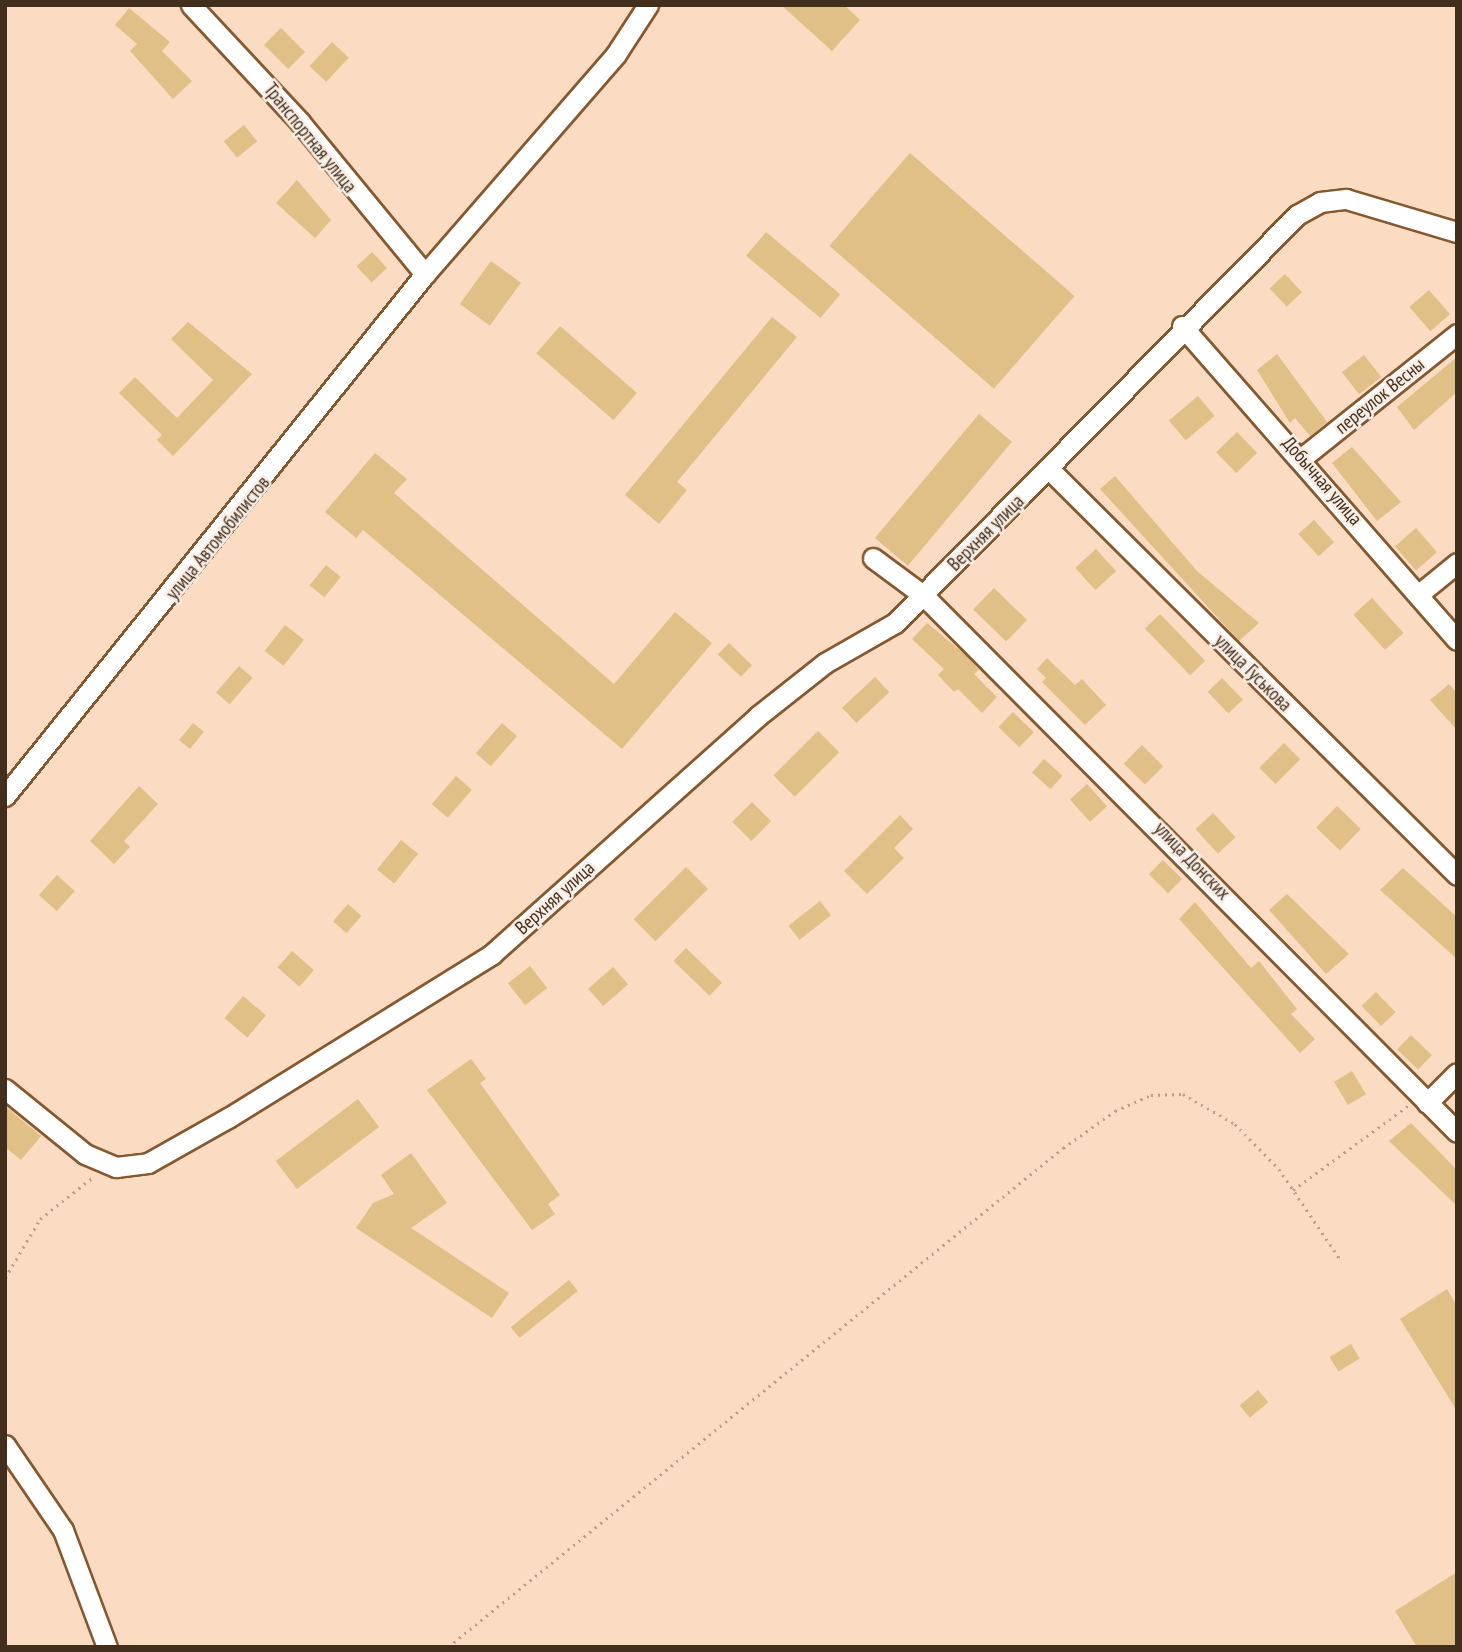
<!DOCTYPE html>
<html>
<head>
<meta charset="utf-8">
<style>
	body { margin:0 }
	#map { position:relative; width:1462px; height:1652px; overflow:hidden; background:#fbdbc1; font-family:"PT Sans Narrow",sans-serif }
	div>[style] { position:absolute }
	.building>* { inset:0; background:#e1c087; transform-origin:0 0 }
	.path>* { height:2.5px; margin-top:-1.25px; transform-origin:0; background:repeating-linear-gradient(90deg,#ba9e87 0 2px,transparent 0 7px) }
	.roads { filter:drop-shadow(2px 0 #86582f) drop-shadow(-2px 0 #86582f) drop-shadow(0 2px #86582f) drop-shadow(0 -2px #86582f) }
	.minor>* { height:19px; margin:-9.5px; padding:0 9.5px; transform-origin:9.5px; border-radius:9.5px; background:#fff }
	span { translate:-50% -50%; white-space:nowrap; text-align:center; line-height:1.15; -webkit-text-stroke:5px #f8ede4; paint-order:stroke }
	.street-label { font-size:19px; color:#422e1c }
	.frame { position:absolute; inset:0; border:7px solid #422e1c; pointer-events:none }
</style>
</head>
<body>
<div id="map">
	<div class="building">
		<i style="clip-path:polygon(781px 5px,844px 5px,860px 20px,832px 51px)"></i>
		<i style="clip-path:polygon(129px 8px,170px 42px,162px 51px,192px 81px,173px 99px,130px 51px,137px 44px,115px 25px)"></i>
		<i style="left:281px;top:28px;width:34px;height:24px;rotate:45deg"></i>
		<i style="left:332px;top:42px;width:23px;height:33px;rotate:43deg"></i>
		<i style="left:244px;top:125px;width:21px;height:26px;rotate:51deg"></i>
		<i style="left:910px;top:153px;width:218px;height:123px;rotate:41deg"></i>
		<i style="clip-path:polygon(297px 180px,331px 220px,315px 238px,276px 203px)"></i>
		<i style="left:766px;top:232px;width:97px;height:31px;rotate:40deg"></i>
		<i style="left:372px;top:252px;width:22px;height:21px;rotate:47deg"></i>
		<i style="left:491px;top:261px;width:37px;height:53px;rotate:36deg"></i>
		<i style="left:1285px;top:274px;width:25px;height:21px;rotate:47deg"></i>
		<i style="left:1429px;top:290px;width:32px;height:26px;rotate:49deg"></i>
		<i style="clip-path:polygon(772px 317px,797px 337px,677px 482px,687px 490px,659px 524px,625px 495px)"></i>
		<i style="clip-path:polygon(188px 322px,252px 374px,173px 456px,157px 440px,162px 435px,119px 393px,135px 377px,177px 418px,213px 380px,171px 339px)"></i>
		<i style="left:560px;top:326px;width:102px;height:36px;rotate:41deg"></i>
		<i style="clip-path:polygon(1277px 354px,1327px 422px,1310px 436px,1295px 418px,1290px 423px,1257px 370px)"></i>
		<i style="left:1364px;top:355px;width:28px;height:28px;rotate:52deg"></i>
		<i style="clip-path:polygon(1457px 357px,1457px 392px,1414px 430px,1397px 407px)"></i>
		<i style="left:1198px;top:396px;width:26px;height:38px;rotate:50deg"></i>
		<i style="left:979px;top:414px;width:43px;height:162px;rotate:40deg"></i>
		<i style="left:1237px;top:432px;width:29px;height:29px;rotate:46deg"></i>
		<i style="clip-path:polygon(1352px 447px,1401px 502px,1377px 521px,1332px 463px)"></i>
		<i style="clip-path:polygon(375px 453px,407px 479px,394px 493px,614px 684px,675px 612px,712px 643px,622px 749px,363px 530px,356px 538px,325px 512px)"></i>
		<i style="clip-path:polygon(1115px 476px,1197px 571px,1259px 623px,1239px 641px,1100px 489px)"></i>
		<i style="left:1314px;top:520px;width:30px;height:21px;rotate:48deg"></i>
		<i style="left:1416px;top:528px;width:32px;height:28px;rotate:49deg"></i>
		<i style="left:1096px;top:549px;width:30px;height:28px;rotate:48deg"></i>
		<i style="left:326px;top:565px;width:19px;height:26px;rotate:39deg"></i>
		<i style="left:994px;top:588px;width:46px;height:30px;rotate:44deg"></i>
		<i style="left:1372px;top:598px;width:47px;height:25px;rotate:48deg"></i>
		<i style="left:1160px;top:614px;width:65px;height:21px;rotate:46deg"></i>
		<i style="clip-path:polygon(927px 623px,968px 657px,979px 670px,974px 674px,997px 697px,982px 713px,958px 689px,954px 692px,938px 675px,944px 669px,912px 639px)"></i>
		<i style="left:285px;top:625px;width:24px;height:33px;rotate:38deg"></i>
		<i style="left:729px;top:643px;width:32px;height:16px;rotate:44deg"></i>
		<i style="clip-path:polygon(1047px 658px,1075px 685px,1082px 679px,1106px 705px,1085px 725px,1042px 682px,1046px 678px,1037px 669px)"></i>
		<i style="left:239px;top:666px;width:18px;height:35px;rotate:41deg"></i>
		<i style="left:875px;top:677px;width:21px;height:45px;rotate:47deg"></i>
		<i style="left:1222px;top:678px;width:30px;height:20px;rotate:46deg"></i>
		<i style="clip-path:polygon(1449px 684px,1457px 693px,1457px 730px,1430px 700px)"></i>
		<i style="left:1013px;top:712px;width:29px;height:21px;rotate:44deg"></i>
		<i style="left:193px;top:723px;width:14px;height:22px;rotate:39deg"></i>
		<i style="left:502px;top:723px;width:20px;height:40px;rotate:41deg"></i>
		<i style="left:818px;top:731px;width:30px;height:63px;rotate:45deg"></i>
		<i style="left:1284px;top:743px;width:23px;height:35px;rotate:45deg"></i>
		<i style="left:1142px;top:745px;width:30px;height:26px;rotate:45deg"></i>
		<i style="left:1044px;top:759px;width:25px;height:18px;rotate:42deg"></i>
		<i style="left:456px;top:776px;width:21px;height:37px;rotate:41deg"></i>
		<i style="left:1087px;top:784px;width:30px;height:23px;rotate:48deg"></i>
		<i style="clip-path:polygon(139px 786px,158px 804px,124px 841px,130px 847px,114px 864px,90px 841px)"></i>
		<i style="left:752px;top:802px;width:27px;height:28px;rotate:45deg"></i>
		<i style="left:1337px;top:806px;width:33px;height:30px;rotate:44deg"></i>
		<i style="left:1213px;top:813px;width:33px;height:24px;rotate:47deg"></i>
		<i style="clip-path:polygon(900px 815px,913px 829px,894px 848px,904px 858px,867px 894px,844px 871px)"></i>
		<i style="left:401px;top:840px;width:22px;height:38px;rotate:39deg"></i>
		<i style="left:1163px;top:860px;width:27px;height:20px;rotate:45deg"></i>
		<i style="left:686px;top:867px;width:31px;height:74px;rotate:45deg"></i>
		<i style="clip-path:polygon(1403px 868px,1457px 917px,1457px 959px,1380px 890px)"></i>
		<i style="left:57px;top:875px;width:24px;height:27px;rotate:42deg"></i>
		<i style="clip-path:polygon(1287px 894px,1349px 954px,1326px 974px,1269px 910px)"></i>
		<i style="left:820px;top:901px;width:18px;height:40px;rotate:52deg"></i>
		<i style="clip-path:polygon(1195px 902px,1251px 968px,1259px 961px,1297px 1009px,1291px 1014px,1315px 1039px,1300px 1053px,1179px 919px)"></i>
		<i style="left:348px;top:904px;width:18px;height:23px;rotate:41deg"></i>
		<i style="left:686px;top:948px;width:50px;height:18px;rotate:44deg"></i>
		<i style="left:292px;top:951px;width:29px;height:22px;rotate:41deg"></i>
		<i style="left:530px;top:966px;width:28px;height:28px;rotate:52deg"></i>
		<i style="left:613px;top:967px;width:23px;height:33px;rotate:49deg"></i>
		<i style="left:1376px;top:992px;width:28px;height:20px;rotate:46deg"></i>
		<i style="left:243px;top:996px;width:30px;height:29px;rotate:40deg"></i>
		<i style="left:1411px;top:1035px;width:29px;height:20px;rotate:44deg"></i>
		<i style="clip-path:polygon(471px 1059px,486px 1079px,480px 1083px,560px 1195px,548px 1204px,555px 1214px,532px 1230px,427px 1090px)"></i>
		<i style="left:1352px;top:1071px;width:27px;height:21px;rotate:59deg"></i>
		<i style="left:358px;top:1099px;width:35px;height:103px;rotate:53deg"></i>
		<i style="clip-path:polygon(5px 1106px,41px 1136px,21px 1160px,5px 1147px)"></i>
		<i style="clip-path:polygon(1411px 1123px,1457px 1170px,1457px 1206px,1389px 1141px)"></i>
		<i style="clip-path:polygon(411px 1153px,447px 1203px,411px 1228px,509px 1293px,492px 1318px,356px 1228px,373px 1203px,394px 1194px,381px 1175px)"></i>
		<i style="left:569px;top:1280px;width:14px;height:75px;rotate:51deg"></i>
		<i style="clip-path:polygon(1447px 1289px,1457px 1306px,1457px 1411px,1400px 1319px)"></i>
		<i style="left:1351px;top:1344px;width:17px;height:25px;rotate:59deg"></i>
		<i style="left:1258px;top:1390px;width:16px;height:24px;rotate:50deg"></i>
		<i style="clip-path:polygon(1457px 1572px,1457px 1647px,1417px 1647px,1395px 1611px)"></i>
	</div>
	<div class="path">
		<i style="left:1293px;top:1190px;width:144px;rotate:-36.2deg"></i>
		<i style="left:5px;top:1278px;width:69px;rotate:-59.3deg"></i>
		<i style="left:40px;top:1219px;width:68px;rotate:-38.4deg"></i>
		<i style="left:448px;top:1647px;width:792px;rotate:-39.06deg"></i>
		<i style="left:1063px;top:1148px;width:64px;rotate:-35.4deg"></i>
		<i style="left:1115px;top:1111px;width:39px;rotate:-24deg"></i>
		<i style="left:1151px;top:1095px;width:32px;rotate:-2deg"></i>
		<i style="left:1183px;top:1094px;width:60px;rotate:30deg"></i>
		<i style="left:1235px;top:1124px;width:63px;rotate:45.6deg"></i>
		<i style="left:1279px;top:1169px;width:112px;rotate:55.9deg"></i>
	</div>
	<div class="roads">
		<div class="minor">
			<i style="left:191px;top:5px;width:160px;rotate:47deg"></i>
			<i style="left:300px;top:122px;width:197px;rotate:50.6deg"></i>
			<i style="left:1182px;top:326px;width:417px;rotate:48.8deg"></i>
			<i style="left:1303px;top:457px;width:197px;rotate:-38.6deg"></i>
			<i style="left:1050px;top:470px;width:574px;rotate:44.86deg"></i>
			<i style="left:873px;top:558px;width:62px;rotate:36.5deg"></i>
			<i style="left:923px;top:595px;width:757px;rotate:45.16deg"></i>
			<i style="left:1419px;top:594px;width:49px;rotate:-39.2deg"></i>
			<i style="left:5px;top:796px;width:670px;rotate:-51.18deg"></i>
			<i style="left:425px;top:274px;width:291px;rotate:-49deg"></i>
			<i style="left:616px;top:54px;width:59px;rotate:-56.9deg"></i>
			<i style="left:5px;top:1089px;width:103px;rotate:39.1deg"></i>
			<i style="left:85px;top:1154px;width:34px;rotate:23deg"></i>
			<i style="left:116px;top:1167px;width:32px;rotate:-7deg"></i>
			<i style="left:148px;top:1163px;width:92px;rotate:-29.4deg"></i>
			<i style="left:228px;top:1118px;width:311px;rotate:-31.8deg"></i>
			<i style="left:492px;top:954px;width:357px;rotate:-41.8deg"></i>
			<i style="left:758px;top:716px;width:85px;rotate:-38.3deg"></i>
			<i style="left:825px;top:663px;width:81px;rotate:-29.7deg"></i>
			<i style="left:895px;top:623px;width:573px;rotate:-45.42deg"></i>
			<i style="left:1297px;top:215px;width:26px;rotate:-29deg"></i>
			<i style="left:1320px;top:202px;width:26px;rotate:-7deg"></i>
			<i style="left:1346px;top:199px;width:116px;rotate:16.6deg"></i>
			<i style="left:1427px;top:1103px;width:42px;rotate:-45deg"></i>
			<i style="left:5px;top:1445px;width:103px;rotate:55.7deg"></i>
			<i style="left:63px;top:1530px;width:125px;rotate:69.4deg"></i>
		</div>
	</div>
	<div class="street-label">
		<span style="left:310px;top:138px;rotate:51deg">Транспортная улица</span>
		<span style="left:1380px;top:396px;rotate:-39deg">переулок Весны</span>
		<span style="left:1322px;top:481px;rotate:49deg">Добычная улица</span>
		<span style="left:986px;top:533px;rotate:-45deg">Верхняя улица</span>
		<span style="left:218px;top:538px;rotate:-51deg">улица Автомобилистов</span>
		<span style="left:1253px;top:673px;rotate:45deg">улица Гуськова</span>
		<span style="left:1192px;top:861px;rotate:46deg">улица Донских</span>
		<span style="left:555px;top:898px;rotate:-42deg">Верхняя улица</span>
	</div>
	<div class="frame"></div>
</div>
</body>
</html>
